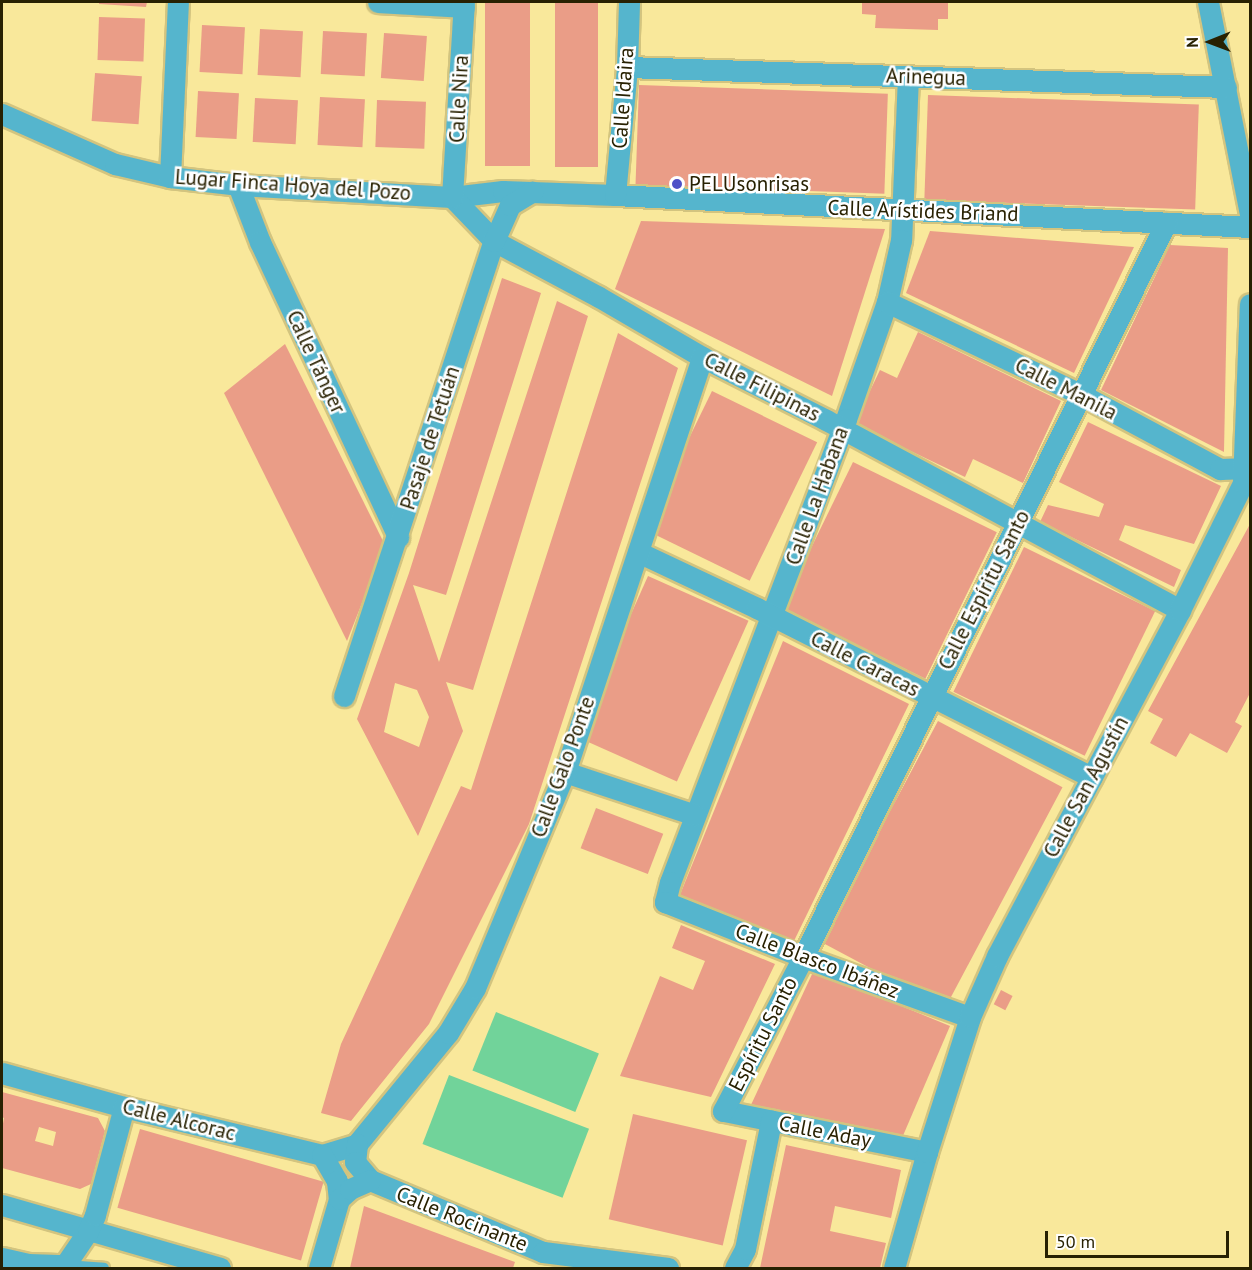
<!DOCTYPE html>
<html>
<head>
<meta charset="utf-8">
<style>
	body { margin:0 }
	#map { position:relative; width:1252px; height:1270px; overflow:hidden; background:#f9e89b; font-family:"PT Sans",sans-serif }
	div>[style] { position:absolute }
	.green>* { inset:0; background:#71d39a; transform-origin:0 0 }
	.building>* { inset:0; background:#ea9d87; transform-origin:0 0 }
	.roads { filter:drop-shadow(2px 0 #d3c47f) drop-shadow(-2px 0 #d3c47f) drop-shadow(0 2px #d3c47f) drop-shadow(0 -2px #d3c47f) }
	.lane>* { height:10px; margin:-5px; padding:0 5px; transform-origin:5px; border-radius:5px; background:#55b5cd }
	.street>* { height:21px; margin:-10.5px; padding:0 10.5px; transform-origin:10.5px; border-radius:10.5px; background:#55b5cd }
	.dots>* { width:16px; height:16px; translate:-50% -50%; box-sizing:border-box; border:3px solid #fff; border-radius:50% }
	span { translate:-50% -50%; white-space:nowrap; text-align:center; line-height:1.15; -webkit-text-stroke:5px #fff; paint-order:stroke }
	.street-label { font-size:21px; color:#282102 }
	.poi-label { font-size:21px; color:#282102 }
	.left { translate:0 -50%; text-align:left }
	.frame { position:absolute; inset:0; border:3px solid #282102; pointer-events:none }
	.north { position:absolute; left:1180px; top:12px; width:60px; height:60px; -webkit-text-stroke:4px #fff; paint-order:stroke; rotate:269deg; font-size:16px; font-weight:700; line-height:24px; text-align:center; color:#282102 }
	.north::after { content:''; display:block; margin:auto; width:21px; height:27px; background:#282102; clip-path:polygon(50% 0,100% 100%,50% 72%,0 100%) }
	.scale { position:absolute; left:1045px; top:1231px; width:184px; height:27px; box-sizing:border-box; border:3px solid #282102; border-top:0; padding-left:8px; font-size:18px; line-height:21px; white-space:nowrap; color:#282102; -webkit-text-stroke:4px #fff; paint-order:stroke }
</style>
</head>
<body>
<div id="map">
	<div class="green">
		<i style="left:496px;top:1012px;width:111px;height:63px;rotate:22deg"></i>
		<i style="left:449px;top:1075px;width:150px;height:74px;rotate:21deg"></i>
	</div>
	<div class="building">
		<i style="clip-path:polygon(99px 2px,147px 2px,146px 7px,99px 4px)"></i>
		<i style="left:485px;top:2px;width:45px;height:164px"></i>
		<i style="left:555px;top:2px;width:43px;height:165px"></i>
		<i style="clip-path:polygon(862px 2px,948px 2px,948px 19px,938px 19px,938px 30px,875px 28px,876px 15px,862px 14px)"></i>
		<i style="left:99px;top:17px;width:46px;height:43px;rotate:2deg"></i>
		<i style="left:202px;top:25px;width:43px;height:47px;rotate:3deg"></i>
		<i style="left:260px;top:29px;width:43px;height:46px;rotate:3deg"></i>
		<i style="left:323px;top:31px;width:44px;height:43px;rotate:3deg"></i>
		<i style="left:384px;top:33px;width:43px;height:45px;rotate:4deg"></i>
		<i style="left:95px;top:73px;width:47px;height:48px;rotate:4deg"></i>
		<i style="left:639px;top:85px;width:249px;height:100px;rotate:2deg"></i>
		<i style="left:198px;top:91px;width:41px;height:46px;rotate:3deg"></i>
		<i style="left:928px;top:95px;width:271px;height:105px;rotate:2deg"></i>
		<i style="left:320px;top:97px;width:45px;height:48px;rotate:3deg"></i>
		<i style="left:255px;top:98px;width:43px;height:44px;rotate:3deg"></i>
		<i style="left:377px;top:100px;width:49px;height:47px;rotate:2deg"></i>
		<i style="clip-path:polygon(641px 221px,885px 229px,832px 396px,615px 289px)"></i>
		<i style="clip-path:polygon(930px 231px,1134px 247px,1074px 373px,906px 293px)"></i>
		<i style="clip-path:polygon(1170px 245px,1228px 248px,1224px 452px,1101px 390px)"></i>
		<i style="clip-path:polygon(evenodd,502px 278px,541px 293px,446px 595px,413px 585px,439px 662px,557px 301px,588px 316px,473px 690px,446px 682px,463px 731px,418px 836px,357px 719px,409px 573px,502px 278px,395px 683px,417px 690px,429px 717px,419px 747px,384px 732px,395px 683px)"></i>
		<i style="clip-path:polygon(918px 332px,1061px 401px,1023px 483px,973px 459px,965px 477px,854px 424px,880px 370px,897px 378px)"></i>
		<i style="clip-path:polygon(618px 333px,678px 368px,529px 824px,429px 1024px,351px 1121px,321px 1113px,341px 1044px,461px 786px,471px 790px)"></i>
		<i style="clip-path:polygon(285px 344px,385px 545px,347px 641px,224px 393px)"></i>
		<i style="left:712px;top:391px;width:117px;height:154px;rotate:26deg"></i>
		<i style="clip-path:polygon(1088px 422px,1221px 486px,1194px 544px,1125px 525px,1119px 540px,1181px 570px,1174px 587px,1040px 522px,1048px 505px,1099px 517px,1104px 504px,1059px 482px)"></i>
		<i style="left:853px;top:462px;width:160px;height:163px;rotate:26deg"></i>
		<i style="clip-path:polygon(1250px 524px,1250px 693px,1235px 722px,1242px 726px,1227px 753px,1190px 733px,1176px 757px,1150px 743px,1163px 719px,1148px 711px)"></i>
		<i style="left:1024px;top:547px;width:146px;height:161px;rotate:26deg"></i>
		<i style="left:648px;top:576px;width:110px;height:176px;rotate:24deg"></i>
		<i style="clip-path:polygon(783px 641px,909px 704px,793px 943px,679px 897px)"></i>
		<i style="left:938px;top:721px;width:141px;height:250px;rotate:28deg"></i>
		<i style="left:596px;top:808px;width:72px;height:43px;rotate:21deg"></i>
		<i style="clip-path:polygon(681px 925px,775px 964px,711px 1097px,620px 1076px,660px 976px,693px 990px,705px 961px,672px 948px)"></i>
		<i style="clip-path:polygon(814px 970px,950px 1026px,902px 1138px,750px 1107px)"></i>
		<i style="left:1001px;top:990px;width:13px;height:16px;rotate:27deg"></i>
		<i style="clip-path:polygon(evenodd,2px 1092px,98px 1118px,105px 1131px,91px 1184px,80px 1189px,2px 1168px,2px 1129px,4px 1118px,2px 1117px,2px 1092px,39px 1127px,56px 1132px,53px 1146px,35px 1141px,39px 1127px)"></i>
		<i style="left:633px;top:1114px;width:117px;height:108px;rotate:13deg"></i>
		<i style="left:140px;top:1129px;width:191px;height:82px;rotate:16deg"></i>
		<i style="clip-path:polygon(786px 1145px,901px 1170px,891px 1218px,835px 1206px,830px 1231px,886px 1243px,880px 1268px,760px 1268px)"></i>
		<i style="clip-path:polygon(364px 1206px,515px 1262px,513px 1268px,350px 1268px)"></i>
	</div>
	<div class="roads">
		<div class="lane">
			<i style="left:65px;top:1265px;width:39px;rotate:4deg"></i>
		</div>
		<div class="street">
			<i style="left:378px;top:2px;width:86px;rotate:3.3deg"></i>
			<i style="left:1208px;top:2px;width:217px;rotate:78.8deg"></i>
			<i style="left:627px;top:67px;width:599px;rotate:1.91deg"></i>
			<i style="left:908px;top:76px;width:164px;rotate:92.4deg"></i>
			<i style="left:901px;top:240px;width:64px;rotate:102.7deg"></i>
			<i style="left:887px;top:302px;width:124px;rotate:109.3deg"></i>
			<i style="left:846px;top:419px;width:495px;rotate:110.8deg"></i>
			<i style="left:670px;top:882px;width:21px;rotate:104deg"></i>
			<i style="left:665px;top:902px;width:149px;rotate:21.7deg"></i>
			<i style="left:803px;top:957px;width:177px;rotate:19.8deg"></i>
			<i style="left:2px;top:114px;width:124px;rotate:23.9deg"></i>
			<i style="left:115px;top:164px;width:57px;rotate:13.3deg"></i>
			<i style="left:170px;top:177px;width:68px;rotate:6.7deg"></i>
			<i style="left:238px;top:185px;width:214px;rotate:3.2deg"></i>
			<i style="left:452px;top:197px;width:51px;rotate:-6.7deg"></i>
			<i style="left:503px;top:191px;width:112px;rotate:2deg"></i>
			<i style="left:615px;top:195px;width:636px;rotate:2.88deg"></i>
			<i style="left:170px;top:177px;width:175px;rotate:-87.4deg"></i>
			<i style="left:238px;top:185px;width:61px;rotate:68.9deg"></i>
			<i style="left:260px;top:242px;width:326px;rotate:64.9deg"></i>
			<i style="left:615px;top:195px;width:129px;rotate:-84.6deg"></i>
			<i style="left:627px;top:67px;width:65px;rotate:-88.2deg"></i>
			<i style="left:452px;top:197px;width:61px;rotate:46.3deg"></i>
			<i style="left:494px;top:241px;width:119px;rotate:28.1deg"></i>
			<i style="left:599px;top:297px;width:119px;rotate:30.2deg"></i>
			<i style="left:702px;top:357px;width:139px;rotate:26.9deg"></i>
			<i style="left:826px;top:420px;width:402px;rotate:28.2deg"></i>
			<i style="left:452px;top:197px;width:195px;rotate:-86.5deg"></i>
			<i style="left:887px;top:302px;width:216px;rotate:25.5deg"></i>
			<i style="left:1082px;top:395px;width:157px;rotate:28.2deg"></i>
			<i style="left:1220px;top:469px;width:30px;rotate:-2deg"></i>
			<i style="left:638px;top:552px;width:132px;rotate:25.2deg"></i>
			<i style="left:757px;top:608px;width:375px;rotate:26.8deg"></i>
			<i style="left:344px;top:696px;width:479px;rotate:-71.8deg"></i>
			<i style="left:494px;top:241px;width:39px;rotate:-66deg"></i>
			<i style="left:510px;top:205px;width:26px;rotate:-31deg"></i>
			<i style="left:565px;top:772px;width:137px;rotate:18.3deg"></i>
			<i style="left:2px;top:1073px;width:127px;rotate:15.6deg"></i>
			<i style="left:124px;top:1107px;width:204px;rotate:13.6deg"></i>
			<i style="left:322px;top:1155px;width:37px;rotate:-17deg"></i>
			<i style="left:357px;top:1144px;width:144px;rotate:-50.7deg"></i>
			<i style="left:448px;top:1033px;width:52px;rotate:-59deg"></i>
			<i style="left:475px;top:988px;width:234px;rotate:-67.4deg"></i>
			<i style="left:565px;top:772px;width:437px;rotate:-71.7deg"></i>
			<i style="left:357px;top:1144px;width:18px;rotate:96deg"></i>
			<i style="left:355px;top:1162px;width:23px;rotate:50deg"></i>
			<i style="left:370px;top:1180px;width:187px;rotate:22.6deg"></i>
			<i style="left:543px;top:1252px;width:126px;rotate:7.3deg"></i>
			<i style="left:927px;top:1152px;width:208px;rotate:-168.6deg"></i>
			<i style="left:723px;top:1111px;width:174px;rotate:-62.5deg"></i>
			<i style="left:803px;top:957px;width:819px;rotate:-63.69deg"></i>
			<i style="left:322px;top:1155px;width:30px;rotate:60deg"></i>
			<i style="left:337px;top:1181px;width:18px;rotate:84deg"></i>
			<i style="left:2px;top:1205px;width:227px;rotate:16.1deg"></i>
			<i style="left:2px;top:1258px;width:27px;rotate:13deg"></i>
			<i style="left:28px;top:1264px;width:37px;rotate:2deg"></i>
			<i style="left:65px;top:1265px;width:41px;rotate:-55.9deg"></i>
			<i style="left:88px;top:1231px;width:17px;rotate:-66deg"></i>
			<i style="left:95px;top:1215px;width:112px;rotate:-75deg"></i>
			<i style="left:319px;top:1268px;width:72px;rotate:-73.8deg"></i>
			<i style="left:339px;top:1199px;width:15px;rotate:-42deg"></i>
			<i style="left:350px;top:1189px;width:22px;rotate:-24deg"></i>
			<i style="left:735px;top:1268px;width:21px;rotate:-62deg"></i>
			<i style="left:745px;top:1249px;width:131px;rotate:-78.5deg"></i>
			<i style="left:894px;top:1268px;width:121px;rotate:-74.1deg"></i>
			<i style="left:927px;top:1152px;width:142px;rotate:-72.3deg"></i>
			<i style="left:970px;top:1017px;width:67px;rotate:-66.1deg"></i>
			<i style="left:997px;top:956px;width:391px;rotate:-62.1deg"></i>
			<i style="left:1180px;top:610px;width:142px;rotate:-63.6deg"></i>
			<i style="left:1243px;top:483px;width:179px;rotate:-87.8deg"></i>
		</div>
	</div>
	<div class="dots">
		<i style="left:677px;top:184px;background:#4e51c7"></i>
	</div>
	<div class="street-label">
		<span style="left:926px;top:77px;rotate:2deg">Arinegua</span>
		<span style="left:623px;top:98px;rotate:-86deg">Calle Idaira</span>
		<span style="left:459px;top:99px;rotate:-87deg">Calle Nira</span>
		<span style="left:293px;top:185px;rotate:4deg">Lugar Finca Hoya del Pozo</span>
		<span style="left:923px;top:211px;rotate:2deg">Calle Arístides Briand</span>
		<span style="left:316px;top:362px;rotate:65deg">Calle Tánger</span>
		<span style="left:762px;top:387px;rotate:27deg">Calle Filipinas</span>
		<span style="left:1066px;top:389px;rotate:27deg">Calle Manila</span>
		<span style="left:430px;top:438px;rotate:-72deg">Pasaje de Tetuán</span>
		<span style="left:817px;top:496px;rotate:-70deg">Calle La Habana</span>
		<span style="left:984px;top:590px;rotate:-63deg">Calle Espíritu Santo</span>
		<span style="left:865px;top:664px;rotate:27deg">Calle Caracas</span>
		<span style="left:563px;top:767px;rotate:-70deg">Calle Galo Ponte</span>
		<span style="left:1086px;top:787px;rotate:-62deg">Calle San Agustín</span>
		<span style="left:817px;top:961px;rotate:21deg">Calle Blasco Ibáñez</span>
		<span style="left:763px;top:1034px;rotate:-63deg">Espíritu Santo</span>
		<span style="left:179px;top:1120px;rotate:14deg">Calle Alcorac</span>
		<span style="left:825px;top:1132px;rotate:11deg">Calle Aday</span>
		<span style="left:462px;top:1219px;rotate:22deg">Calle Rocinante</span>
	</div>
	<div class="poi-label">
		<span class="left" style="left:689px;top:184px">PELUsonrisas</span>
	</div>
	<div class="frame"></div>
	<div class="north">N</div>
	<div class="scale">50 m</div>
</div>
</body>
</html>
